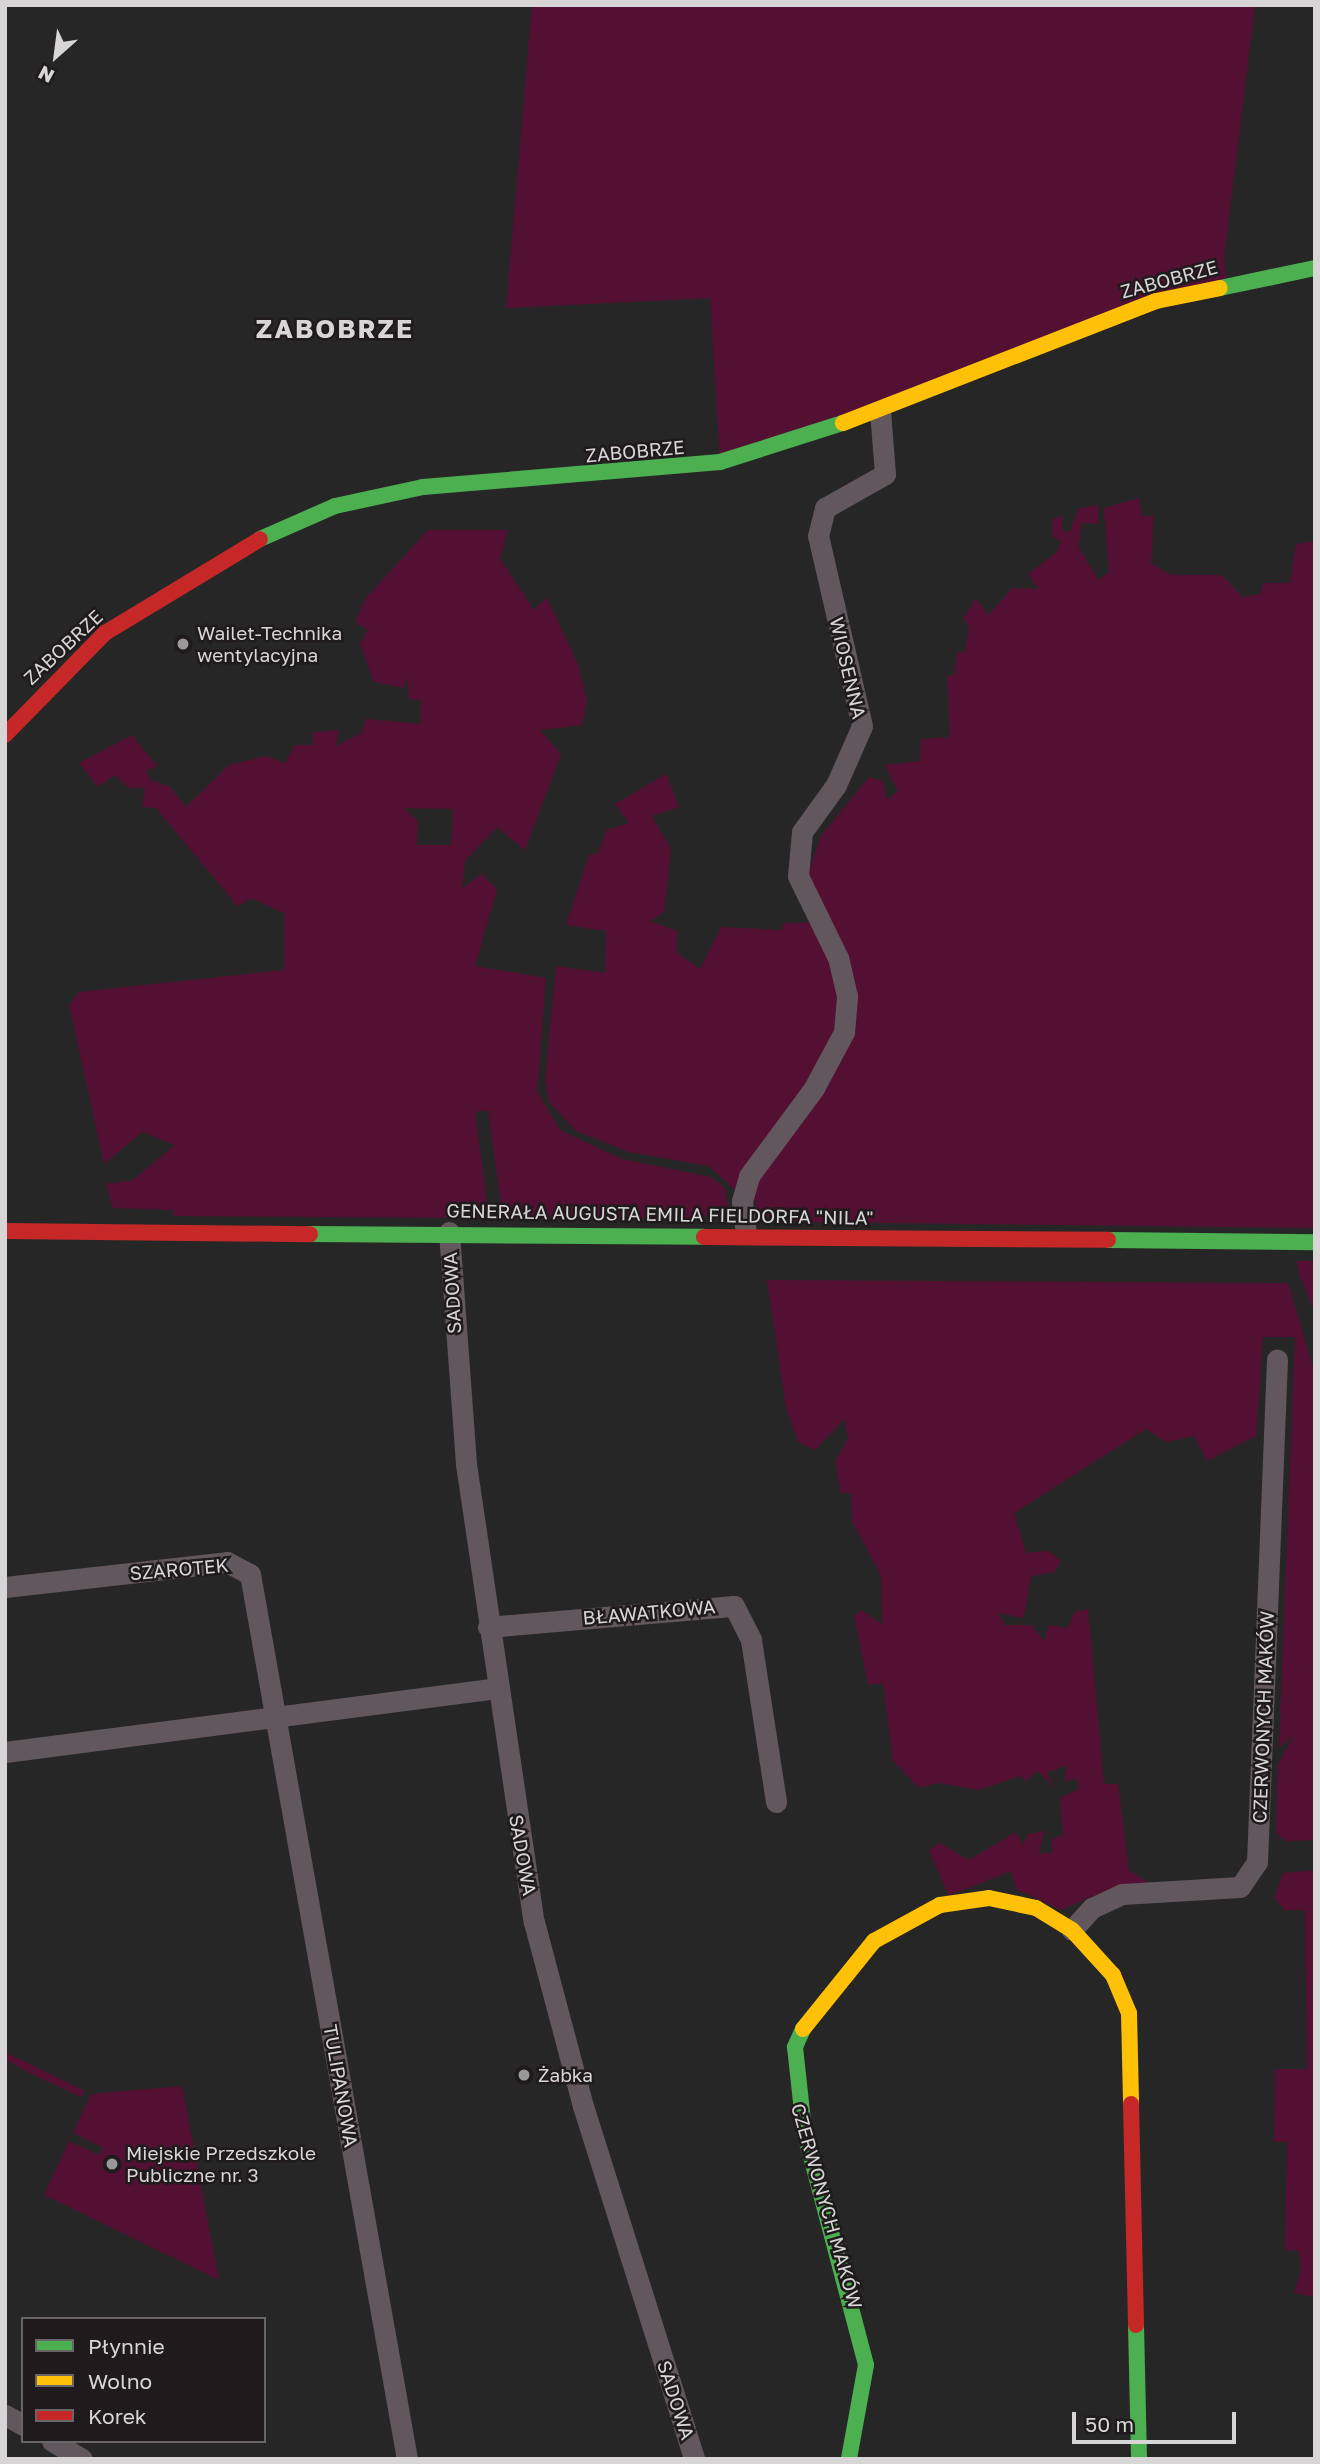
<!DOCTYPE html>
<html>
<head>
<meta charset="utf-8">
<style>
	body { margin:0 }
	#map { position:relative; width:1320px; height:2464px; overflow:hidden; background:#272626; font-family:"Golos Text",sans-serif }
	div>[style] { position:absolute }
	.green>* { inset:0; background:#541032 }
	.street>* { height:21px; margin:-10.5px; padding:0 10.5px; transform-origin:10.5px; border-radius:10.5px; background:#62575c }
	.fast>* { height:16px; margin:-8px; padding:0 8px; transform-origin:8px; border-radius:8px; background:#4caf50 }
	.slow>* { height:16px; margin:-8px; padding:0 8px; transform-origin:8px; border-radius:8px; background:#ffc107 }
	.jam>* { height:16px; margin:-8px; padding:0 8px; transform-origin:8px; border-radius:8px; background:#c62828 }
	.dots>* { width:19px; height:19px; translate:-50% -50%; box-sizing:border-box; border:4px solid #1f1b1c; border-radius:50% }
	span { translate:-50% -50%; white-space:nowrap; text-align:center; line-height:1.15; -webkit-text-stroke:5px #1f1b1c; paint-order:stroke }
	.street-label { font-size:19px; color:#d7d5d6 }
	.poi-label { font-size:19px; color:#d7d5d6 }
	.left { translate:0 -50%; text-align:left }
	.district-label { font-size:26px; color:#d7d5d6; font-weight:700; letter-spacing:2px }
	.frame { position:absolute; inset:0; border:7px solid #d7d5d6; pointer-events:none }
	.legend { position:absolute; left:21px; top:2317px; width:245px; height:126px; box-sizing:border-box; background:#1f1b1c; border:2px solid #696566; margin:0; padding:9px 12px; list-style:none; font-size:21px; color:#d7d5d6 }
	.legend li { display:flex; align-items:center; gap:14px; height:35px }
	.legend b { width:35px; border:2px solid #696566 }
	.north { position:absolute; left:21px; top:21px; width:70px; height:70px; -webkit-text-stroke:5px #1f1b1c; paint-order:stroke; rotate:208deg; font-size:19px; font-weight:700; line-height:28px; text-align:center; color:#d7d5d6 }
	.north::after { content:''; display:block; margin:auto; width:24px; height:32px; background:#d7d5d6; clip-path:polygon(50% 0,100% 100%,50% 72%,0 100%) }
	.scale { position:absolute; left:1072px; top:2412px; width:164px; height:32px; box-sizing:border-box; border:4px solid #d7d5d6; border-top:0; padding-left:9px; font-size:21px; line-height:24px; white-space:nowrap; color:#d7d5d6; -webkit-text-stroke:5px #1f1b1c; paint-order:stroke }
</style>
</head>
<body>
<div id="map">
	<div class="green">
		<i style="clip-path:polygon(532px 5px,1255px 5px,1224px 258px,1227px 284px,720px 462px,710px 298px,506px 308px)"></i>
		<i style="clip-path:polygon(1139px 498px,1142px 517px,1154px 515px,1151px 563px,1171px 575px,1221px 575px,1243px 597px,1261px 594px,1263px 583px,1290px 583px,1296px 544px,1315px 541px,1315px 1228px,796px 1222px,758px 1215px,752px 1187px,837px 1067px,855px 1019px,808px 873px,821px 836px,869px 777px,883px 781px,887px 800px,898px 791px,885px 765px,920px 761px,921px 739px,950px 737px,947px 676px,954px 675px,957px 652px,965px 652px,969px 625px,963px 618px,976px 599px,989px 615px,1012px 588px,1039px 589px,1028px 574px,1057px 552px,1061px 541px,1052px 537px,1052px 520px,1062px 515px,1062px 532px,1070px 531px,1078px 509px,1098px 505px,1098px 524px,1082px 523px,1078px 547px,1099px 580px,1109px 572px,1104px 508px)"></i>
		<i style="clip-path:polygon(evenodd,428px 530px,508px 530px,500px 559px,534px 610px,547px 598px,578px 664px,587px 700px,582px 725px,540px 730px,561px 754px,525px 850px,497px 827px,465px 861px,462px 889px,481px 874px,497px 889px,475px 966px,546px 978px,537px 1091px,560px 1130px,622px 1159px,711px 1177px,725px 1188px,728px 1209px,694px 1219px,503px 1219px,488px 1110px,475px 1112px,489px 1218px,174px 1216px,173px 1210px,113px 1208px,106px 1184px,133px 1180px,175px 1145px,142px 1132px,104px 1164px,69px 1005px,79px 992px,284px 970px,284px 913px,250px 898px,238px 907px,156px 808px,142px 807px,145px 788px,128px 788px,115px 775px,98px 787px,79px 763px,132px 735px,157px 766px,146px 771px,151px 780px,170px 787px,186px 807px,229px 765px,266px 756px,285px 763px,295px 745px,313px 745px,313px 732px,339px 730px,336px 746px,361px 733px,366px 719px,420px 724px,421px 700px,409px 699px,408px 677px,404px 688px,374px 682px,360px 644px,368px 630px,355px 622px,365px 599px,428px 530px,404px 808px,453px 809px,451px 845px,417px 845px,418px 821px,404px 808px)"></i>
		<i style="clip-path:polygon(666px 774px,679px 807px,652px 816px,671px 850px,664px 912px,650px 921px,677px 931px,677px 953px,700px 969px,721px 927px,782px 930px,784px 923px,814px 922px,839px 989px,832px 1044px,735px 1190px,709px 1166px,629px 1152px,576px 1131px,549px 1102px,545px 1080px,556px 966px,605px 973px,606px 931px,566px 925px,589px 855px,598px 853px,607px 830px,629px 823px,615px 804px)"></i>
		<i style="clip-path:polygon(1297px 1261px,1315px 1261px,1315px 1314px,1299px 1274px)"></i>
		<i style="clip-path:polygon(767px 1280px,1288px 1283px,1313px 1367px,1315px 1840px,1285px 1841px,1276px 1832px,1278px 1764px,1294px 1735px,1279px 1748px,1295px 1337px,1263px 1337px,1256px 1436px,1207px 1461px,1194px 1436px,1166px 1442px,1146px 1429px,1014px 1513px,1026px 1553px,1049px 1551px,1061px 1561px,1054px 1572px,1031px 1576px,1024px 1618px,998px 1613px,1005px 1625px,1031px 1625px,1044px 1641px,1049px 1625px,1067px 1628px,1075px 1612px,1088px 1609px,1104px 1784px,1118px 1784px,1129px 1870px,1152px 1885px,1110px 1889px,1061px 1910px,1016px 1889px,1011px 1871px,949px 1896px,929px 1850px,940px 1843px,969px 1860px,1016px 1832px,1023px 1845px,1028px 1834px,1044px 1831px,1039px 1854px,1053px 1852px,1051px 1839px,1063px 1835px,1060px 1798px,1079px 1789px,1077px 1779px,1065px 1781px,1067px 1765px,1047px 1773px,1055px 1787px,1037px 1771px,1026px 1781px,1020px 1776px,979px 1790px,938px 1783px,919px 1788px,893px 1761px,883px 1683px,868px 1685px,854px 1616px,861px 1610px,882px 1624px,881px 1576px,852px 1521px,851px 1493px,841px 1493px,835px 1461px,848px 1439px,844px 1419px,815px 1450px,798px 1442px,786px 1408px)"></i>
		<i style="clip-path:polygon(1315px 1870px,1315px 2297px,1294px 2293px,1301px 2271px,1299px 2251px,1285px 2250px,1287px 2142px,1274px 2142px,1275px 2069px,1307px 2069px,1305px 1910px,1284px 1910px,1274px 1897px,1283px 1873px)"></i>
		<i style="clip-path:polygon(5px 2052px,85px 2091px,81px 2097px,28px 2072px,5px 2059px)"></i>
		<i style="clip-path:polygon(182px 2086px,219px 2280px,44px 2195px,69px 2141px,99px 2155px,103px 2148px,73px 2133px,91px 2094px)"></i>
	</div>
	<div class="street">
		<i style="left:449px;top:1232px;width:233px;rotate:85.8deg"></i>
		<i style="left:466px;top:1464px;width:463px;rotate:81.6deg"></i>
		<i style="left:534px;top:1922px;width:190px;rotate:75.1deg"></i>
		<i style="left:583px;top:2106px;width:370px;rotate:72.5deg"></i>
		<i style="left:746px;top:1234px;width:33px;rotate:-97deg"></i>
		<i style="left:742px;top:1201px;width:26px;rotate:-74deg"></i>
		<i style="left:749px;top:1176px;width:109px;rotate:-53.5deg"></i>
		<i style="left:814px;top:1088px;width:64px;rotate:-61.8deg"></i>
		<i style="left:844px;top:1032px;width:36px;rotate:-85deg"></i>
		<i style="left:847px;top:996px;width:39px;rotate:-103deg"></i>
		<i style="left:838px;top:958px;width:91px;rotate:-116deg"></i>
		<i style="left:798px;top:876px;width:44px;rotate:-84.8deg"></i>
		<i style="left:802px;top:832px;width:58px;rotate:-54.1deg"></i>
		<i style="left:836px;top:785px;width:64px;rotate:-66.2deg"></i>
		<i style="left:862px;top:726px;width:195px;rotate:-103deg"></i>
		<i style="left:818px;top:536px;width:29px;rotate:-76deg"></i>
		<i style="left:825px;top:508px;width:69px;rotate:-29.5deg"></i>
		<i style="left:885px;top:474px;width:63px;rotate:-94.5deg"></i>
		<i style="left:5px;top:1587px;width:223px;rotate:-6.4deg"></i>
		<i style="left:227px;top:1562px;width:26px;rotate:28deg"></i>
		<i style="left:250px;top:1574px;width:899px;rotate:79.94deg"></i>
		<i style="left:488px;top:1627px;width:247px;rotate:-4.9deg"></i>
		<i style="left:734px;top:1606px;width:38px;rotate:63deg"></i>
		<i style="left:751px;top:1640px;width:164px;rotate:81.2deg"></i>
		<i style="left:5px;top:1752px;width:494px;rotate:-7.4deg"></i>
		<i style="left:1072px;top:1930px;width:30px;rotate:-48deg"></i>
		<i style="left:1092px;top:1908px;width:33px;rotate:-25deg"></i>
		<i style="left:1122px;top:1894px;width:118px;rotate:-3.4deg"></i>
		<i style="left:1240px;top:1887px;width:30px;rotate:-56deg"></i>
		<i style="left:1257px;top:1862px;width:503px;rotate:-87.72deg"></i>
		<i style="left:5px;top:2415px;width:21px;rotate:29deg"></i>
		<i style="left:52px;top:2441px;width:35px;rotate:31deg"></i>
	</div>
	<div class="fast">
		<i style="left:1220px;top:288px;width:97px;rotate:-11.9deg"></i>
		<i style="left:260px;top:539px;width:82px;rotate:-23.7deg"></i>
		<i style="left:335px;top:506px;width:90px;rotate:-12.2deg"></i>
		<i style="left:423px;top:487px;width:298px;rotate:-4.8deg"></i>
		<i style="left:720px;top:462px;width:129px;rotate:-17.6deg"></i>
		<i style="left:310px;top:1234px;width:394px;rotate:0.4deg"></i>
		<i style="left:1108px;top:1240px;width:207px;rotate:0.6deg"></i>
		<i style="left:803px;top:2029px;width:20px;rotate:114deg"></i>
		<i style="left:795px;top:2047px;width:83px;rotate:83.8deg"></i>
		<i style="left:804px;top:2130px;width:243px;rotate:75.2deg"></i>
		<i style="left:866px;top:2365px;width:96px;rotate:100.3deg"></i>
		<i style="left:1136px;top:2325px;width:134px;rotate:88.7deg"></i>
	</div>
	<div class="slow">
		<i style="left:843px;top:423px;width:336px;rotate:-21.3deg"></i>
		<i style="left:1156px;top:301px;width:65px;rotate:-11.5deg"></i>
		<i style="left:803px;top:2029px;width:113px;rotate:-51.1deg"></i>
		<i style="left:874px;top:1941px;width:75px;rotate:-28.6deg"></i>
		<i style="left:940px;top:1905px;width:49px;rotate:-8.1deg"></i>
		<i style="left:989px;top:1898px;width:48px;rotate:12deg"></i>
		<i style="left:1036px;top:1908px;width:42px;rotate:31.4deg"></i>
		<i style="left:1072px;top:1930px;width:61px;rotate:47.7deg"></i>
		<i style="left:1113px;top:1975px;width:41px;rotate:67.2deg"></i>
		<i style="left:1129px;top:2013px;width:91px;rotate:88.7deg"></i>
	</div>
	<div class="jam">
		<i style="left:5px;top:735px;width:143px;rotate:-45.6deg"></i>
		<i style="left:105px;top:633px;width:181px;rotate:-31.2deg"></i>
		<i style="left:5px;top:1231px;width:305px;rotate:0.6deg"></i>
		<i style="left:704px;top:1237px;width:404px;rotate:0.4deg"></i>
		<i style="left:1131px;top:2104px;width:221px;rotate:88.7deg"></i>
	</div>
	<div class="dots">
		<i style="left:183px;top:644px;background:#999898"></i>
		<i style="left:524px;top:2075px;background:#999898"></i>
		<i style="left:112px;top:2164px;background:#999898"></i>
	</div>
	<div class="street-label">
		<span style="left:1169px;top:279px;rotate:-15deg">ZABOBRZE</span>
		<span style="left:635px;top:451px;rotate:-5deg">ZABOBRZE</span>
		<span style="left:63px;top:647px;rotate:-43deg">ZABOBRZE</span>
		<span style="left:848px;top:668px;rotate:77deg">WIOSENNA</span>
		<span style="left:660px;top:1214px;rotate:1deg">GENERAŁA AUGUSTA EMILA FIELDORFA "NILA"</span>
		<span style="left:452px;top:1293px;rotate:-93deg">SADOWA</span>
		<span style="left:179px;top:1569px;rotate:-5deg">SZAROTEK</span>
		<span style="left:649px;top:1612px;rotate:-5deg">BŁAWATKOWA</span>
		<span style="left:1263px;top:1717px;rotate:-88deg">CZERWONYCH MAKÓW</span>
		<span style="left:523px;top:1855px;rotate:80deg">SADOWA</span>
		<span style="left:341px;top:2086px;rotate:80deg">TULIPANOWA</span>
		<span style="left:827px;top:2206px;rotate:74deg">CZERWONYCH MAKÓW</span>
		<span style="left:676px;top:2400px;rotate:72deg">SADOWA</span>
	</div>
	<div class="poi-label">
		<span class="left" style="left:197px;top:644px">Wailet-Technika<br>wentylacyjna</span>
		<span class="left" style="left:538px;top:2075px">Żabka</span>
		<span class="left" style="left:126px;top:2164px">Miejskie Przedszkole<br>Publiczne nr. 3</span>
	</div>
	<div class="district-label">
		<span style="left:335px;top:329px">ZABOBRZE</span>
	</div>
	<div class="frame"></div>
	<ul class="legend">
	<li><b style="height:9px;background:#4caf50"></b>Płynnie</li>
	<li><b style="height:9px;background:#ffc107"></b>Wolno</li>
	<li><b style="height:9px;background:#c62828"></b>Korek</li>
	</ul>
	<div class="north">N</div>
	<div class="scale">50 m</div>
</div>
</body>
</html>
